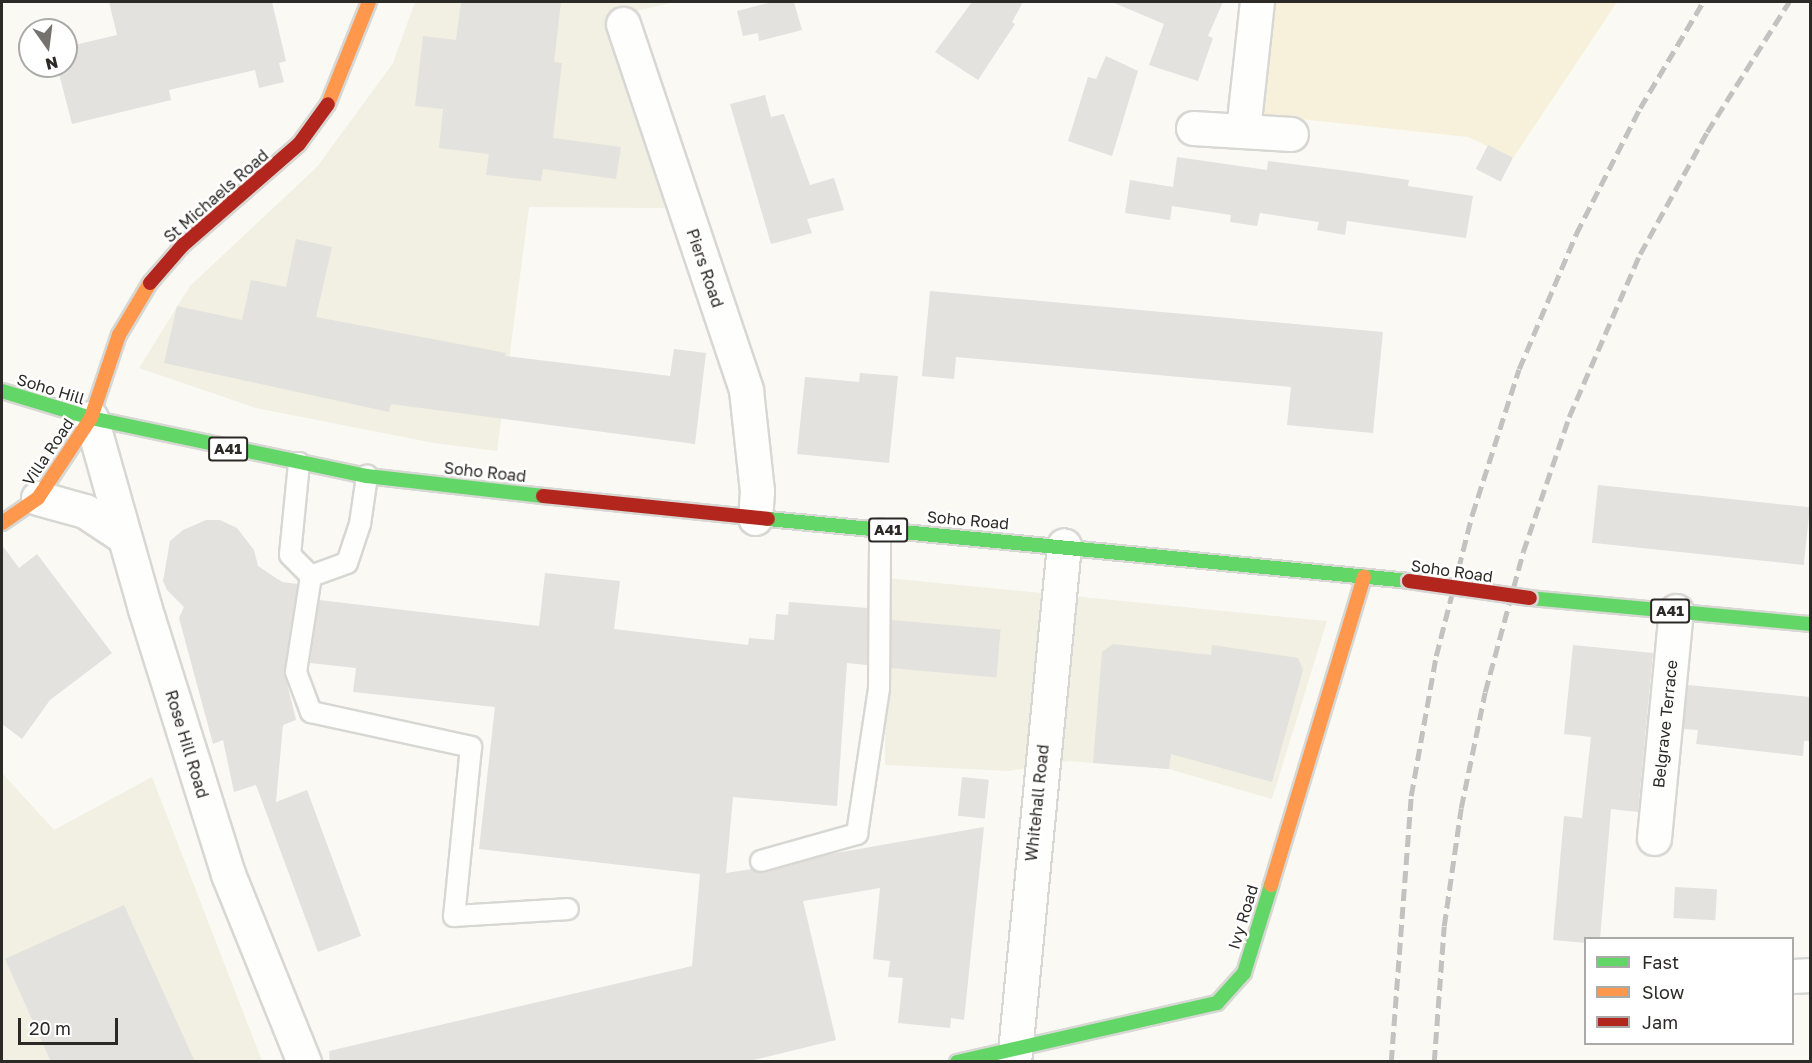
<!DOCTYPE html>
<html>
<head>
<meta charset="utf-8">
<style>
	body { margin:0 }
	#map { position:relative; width:1812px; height:1063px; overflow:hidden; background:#faf9f4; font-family:"Golos Text",sans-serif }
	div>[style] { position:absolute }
	.built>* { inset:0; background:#f2efe3 }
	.green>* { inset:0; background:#f7f1dc }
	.building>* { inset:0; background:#e3e2de; transform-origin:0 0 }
	.roads { filter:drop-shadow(2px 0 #d7d7d3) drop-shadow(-2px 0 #d7d7d3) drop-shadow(0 2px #d7d7d3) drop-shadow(0 -2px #d7d7d3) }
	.lane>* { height:20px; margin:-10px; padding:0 10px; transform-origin:10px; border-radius:10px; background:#fefefd }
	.street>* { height:33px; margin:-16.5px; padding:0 16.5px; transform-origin:16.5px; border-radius:16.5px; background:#fefefd }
	.fast>* { height:14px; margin:-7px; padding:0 7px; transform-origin:7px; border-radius:7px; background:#63d668 }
	.slow>* { height:14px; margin:-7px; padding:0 7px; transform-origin:7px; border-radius:7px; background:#ff974d }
	.jam>* { height:14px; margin:-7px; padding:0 7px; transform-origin:7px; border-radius:7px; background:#b3261e }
	.rail>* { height:4.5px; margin-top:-2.25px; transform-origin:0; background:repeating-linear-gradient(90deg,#c2c2c0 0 12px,transparent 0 18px) }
	.bridges { filter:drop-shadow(2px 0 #d7d6d4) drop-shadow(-2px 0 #d7d6d4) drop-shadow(0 2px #d7d6d4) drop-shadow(0 -2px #d7d6d4) }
	.jam-bridge>* { height:14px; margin:-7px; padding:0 7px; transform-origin:7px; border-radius:7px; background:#b3261e }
	span { translate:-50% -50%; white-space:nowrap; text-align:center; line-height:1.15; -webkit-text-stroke:5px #fff; paint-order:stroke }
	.shield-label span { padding:2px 4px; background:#fff; border:2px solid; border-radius:4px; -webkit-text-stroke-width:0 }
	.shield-label { font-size:15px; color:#2b2a27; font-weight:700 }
	.street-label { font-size:16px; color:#2b2a27 }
	.frame { position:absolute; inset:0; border:3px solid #2b2a27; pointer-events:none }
	.legend { position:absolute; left:1584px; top:937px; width:210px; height:108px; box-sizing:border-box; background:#fff; border:2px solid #aaaaa9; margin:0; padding:8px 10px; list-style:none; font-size:18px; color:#2b2a27 }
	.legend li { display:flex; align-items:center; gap:12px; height:30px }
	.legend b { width:30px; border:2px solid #aaaaa9 }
	.north { position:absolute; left:18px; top:18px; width:60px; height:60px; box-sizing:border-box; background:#fff; border:2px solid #aaaaa9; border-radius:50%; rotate:166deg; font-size:16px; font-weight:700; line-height:24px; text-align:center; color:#2b2a27 }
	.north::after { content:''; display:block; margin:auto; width:21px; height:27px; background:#73726f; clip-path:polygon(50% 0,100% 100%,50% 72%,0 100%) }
	.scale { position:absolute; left:18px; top:1018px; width:100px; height:27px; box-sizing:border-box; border:3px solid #2b2a27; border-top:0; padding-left:8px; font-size:18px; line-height:21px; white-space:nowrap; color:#2b2a27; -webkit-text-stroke:4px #fff; paint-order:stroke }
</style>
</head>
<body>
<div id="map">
	<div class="built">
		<i style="clip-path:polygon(415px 2px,675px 2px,605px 18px,665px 208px,529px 207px,497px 451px,434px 443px,256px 408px,139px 368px,190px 286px,317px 167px,393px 63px)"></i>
		<i style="clip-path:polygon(887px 578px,1327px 621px,1272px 799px,1169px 769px,1069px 761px,1009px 771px,885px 765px)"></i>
		<i style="clip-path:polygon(2px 773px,54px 830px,152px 777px,262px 1061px,2px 1061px)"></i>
	</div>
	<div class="green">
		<i style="clip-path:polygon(1275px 2px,1617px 2px,1513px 158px,1468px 137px,1263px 115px)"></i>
	</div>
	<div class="building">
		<i style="clip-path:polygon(109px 2px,272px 2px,286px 61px,279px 63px,284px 82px,259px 88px,255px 70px,169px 90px,171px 100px,72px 124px,57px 66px,66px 66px,66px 47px,117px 35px)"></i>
		<i style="clip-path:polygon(461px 2px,561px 2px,554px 62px,562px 63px,553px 138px,621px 147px,616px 179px,543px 169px,541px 181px,486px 175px,489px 154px,439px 148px,443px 109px,415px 106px,423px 36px,456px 40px)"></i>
		<i style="clip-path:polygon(772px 2px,794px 2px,802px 30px,759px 41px,758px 33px,743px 36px,737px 11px)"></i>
		<i style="clip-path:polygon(972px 2px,1023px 2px,1012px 22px,1015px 24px,978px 80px,935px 52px)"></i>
		<i style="clip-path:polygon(1112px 2px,1223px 2px,1208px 36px,1213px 38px,1198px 81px,1149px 65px,1164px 24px)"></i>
		<i style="clip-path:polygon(1106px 56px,1138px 71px,1112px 156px,1068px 141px,1088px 77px,1096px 79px)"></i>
		<i style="clip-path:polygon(765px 95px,771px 117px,784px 114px,810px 185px,834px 178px,844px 210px,807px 219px,812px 233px,771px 244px,730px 104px)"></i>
		<i style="left:1488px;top:145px;width:28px;height:27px;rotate:27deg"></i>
		<i style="clip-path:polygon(1177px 157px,1267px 170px,1268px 161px,1355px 172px,1409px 180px,1408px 186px,1473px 196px,1466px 238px,1347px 221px,1345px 235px,1317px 230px,1319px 222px,1260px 213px,1257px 226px,1230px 222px,1231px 215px,1172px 206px,1170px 220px,1125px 213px,1130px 180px,1173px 187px)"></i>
		<i style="clip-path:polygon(296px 239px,332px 247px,316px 317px,506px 353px,505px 356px,670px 376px,674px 349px,706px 353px,695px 444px,391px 404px,389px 412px,164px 363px,177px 306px,242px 320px,251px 280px,286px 287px)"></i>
		<i style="clip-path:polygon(930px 291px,1383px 332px,1373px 433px,1287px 425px,1291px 387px,956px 357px,954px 379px,922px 376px)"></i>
		<i style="clip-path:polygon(860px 373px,898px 376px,889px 463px,797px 454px,805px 377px,859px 382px)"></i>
		<i style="left:1598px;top:485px;width:213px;height:58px;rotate:6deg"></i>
		<i style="clip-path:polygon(206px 520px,220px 520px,237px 528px,254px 550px,258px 566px,282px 582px,298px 584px,284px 671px,296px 720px,283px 725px,276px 802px,307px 790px,361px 936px,318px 952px,256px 785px,234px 792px,223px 740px,213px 744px,179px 618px,184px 607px,167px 590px,163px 581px,170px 541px,183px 530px)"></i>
		<i style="clip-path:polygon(2px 545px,19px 568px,37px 554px,112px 653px,50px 700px,22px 739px,2px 724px)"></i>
		<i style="clip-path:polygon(545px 573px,620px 581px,614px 629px,748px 645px,749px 638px,774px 640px,776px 614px,788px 615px,789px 602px,868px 608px,867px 665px,847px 663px,837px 806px,733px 797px,726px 873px,752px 869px,764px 873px,825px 855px,984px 827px,964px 1020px,951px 1018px,950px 1028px,898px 1023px,903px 978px,888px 977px,890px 961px,873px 959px,880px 888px,803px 901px,836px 1040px,745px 1062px,330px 1062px,329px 1051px,692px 966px,700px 874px,479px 849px,495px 707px,353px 692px,356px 668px,310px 663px,319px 600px,539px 626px)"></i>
		<i style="left:891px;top:620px;width:110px;height:48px;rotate:5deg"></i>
		<i style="clip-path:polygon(1113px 644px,1211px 655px,1212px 645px,1298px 658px,1303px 670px,1272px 782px,1171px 754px,1169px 769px,1093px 763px,1102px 652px)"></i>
		<i style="clip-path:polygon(1573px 645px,1653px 653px,1638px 812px,1611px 809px,1600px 939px,1586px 939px,1586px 943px,1553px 940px,1564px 816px,1582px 818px,1591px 737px,1564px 734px)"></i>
		<i style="clip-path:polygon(1688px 685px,1810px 697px,1810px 741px,1804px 741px,1803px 756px,1696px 744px,1698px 730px,1683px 729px)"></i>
		<i style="left:962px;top:777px;width:27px;height:39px;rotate:6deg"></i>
		<i style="left:1675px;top:887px;width:42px;height:31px;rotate:3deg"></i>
		<i style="clip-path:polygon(124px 905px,195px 1062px,51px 1062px,5px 959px)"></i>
	</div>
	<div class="roads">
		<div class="lane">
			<i style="left:299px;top:463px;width:92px;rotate:95.6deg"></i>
			<i style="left:290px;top:555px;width:30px;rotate:45deg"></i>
			<i style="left:311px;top:576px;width:38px;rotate:-20deg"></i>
			<i style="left:347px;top:563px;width:41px;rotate:-71.6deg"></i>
			<i style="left:360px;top:524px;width:49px;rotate:-81.7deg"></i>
			<i style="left:311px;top:576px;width:97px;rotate:98.9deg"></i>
			<i style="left:296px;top:672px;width:43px;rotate:69.4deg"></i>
			<i style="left:311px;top:712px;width:164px;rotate:12.3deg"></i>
			<i style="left:471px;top:747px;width:170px;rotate:95.7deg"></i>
			<i style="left:454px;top:916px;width:114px;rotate:-3.5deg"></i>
			<i style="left:761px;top:861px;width:100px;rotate:-15.7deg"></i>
			<i style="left:857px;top:834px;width:148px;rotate:-81.4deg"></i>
			<i style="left:879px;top:688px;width:159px;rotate:-89.6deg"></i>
		</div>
		<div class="street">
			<i style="left:623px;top:24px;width:386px;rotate:71.4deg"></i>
			<i style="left:746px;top:390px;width:102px;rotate:83.8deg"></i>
			<i style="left:757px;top:491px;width:27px;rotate:94deg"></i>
			<i style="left:1193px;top:128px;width:98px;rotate:3.5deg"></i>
			<i style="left:1243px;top:130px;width:129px;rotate:-83.8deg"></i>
			<i style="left:91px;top:418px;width:198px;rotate:74.2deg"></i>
			<i style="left:145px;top:609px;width:278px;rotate:72.6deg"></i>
			<i style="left:228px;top:874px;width:203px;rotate:68deg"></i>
			<i style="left:38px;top:498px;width:49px;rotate:15.5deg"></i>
			<i style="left:85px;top:511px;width:47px;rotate:33.7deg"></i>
			<i style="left:1654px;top:838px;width:228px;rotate:-84.5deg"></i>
			<i style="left:1792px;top:976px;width:18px;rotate:-3deg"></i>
			<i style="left:1014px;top:1062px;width:519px;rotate:-84.48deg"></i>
		</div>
		<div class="fast">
			<i style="left:2px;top:391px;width:93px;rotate:16.9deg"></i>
			<i style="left:91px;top:418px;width:282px;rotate:11.9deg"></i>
			<i style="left:367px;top:476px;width:177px;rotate:6.5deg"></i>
			<i style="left:768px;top:519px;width:644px;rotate:5.52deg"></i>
			<i style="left:1530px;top:598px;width:281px;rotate:5.3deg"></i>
			<i style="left:957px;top:1062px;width:267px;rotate:-12.8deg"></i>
			<i style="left:1217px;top:1003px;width:40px;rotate:-48deg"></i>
			<i style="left:1244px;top:973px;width:92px;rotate:-72.9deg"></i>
		</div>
		<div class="slow">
			<i style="left:328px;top:104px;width:110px;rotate:-68.1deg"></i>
			<i style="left:2px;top:523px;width:44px;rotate:-34.8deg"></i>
			<i style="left:38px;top:498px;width:96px;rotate:-56.5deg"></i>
			<i style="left:91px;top:418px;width:88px;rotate:-71.4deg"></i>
			<i style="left:119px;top:335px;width:61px;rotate:-59.2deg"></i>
			<i style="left:1271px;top:885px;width:322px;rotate:-73.2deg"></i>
		</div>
		<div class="jam">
			<i style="left:150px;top:283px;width:49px;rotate:-49.1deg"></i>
			<i style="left:182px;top:246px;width:155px;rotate:-41.1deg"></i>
			<i style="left:299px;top:144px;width:49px;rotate:-54.1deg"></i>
			<i style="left:543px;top:496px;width:226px;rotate:5.8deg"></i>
		</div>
	</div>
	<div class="rail">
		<i style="left:1391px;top:1062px;width:267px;rotate:-85.7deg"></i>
		<i style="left:1411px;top:796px;width:142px;rotate:-79.9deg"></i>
		<i style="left:1436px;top:656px;width:146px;rotate:-75.7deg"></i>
		<i style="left:1472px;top:515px;width:153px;rotate:-72.2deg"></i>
		<i style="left:1519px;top:369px;width:147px;rotate:-67.1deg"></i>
		<i style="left:1576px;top:234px;width:141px;rotate:-63.1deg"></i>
		<i style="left:1640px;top:108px;width:123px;rotate:-59.3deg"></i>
		<i style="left:1434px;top:1062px;width:136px;rotate:-85.8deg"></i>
		<i style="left:1444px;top:926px;width:119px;rotate:-81.8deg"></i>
		<i style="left:1461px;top:808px;width:118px;rotate:-78.3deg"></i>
		<i style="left:1485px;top:692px;width:145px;rotate:-74.8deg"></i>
		<i style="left:1523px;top:552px;width:143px;rotate:-71.2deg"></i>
		<i style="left:1569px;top:417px;width:178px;rotate:-66.5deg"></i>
		<i style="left:1640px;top:254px;width:139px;rotate:-61.2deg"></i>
		<i style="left:1707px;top:132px;width:154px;rotate:-57.8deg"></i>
	</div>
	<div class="bridges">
		<div class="jam-bridge">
			<i style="left:1409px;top:581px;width:122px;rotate:8deg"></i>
		</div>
	</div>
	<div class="shield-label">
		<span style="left:228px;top:449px">A41</span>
		<span style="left:888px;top:530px">A41</span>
		<span style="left:1670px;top:611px">A41</span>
	</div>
	<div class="street-label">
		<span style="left:216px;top:196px;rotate:-41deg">St Michaels Road</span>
		<span style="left:705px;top:268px;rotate:71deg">Piers Road</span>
		<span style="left:51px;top:389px;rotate:17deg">Soho Hill</span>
		<span style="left:48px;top:452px;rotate:-56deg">Villa Road</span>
		<span style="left:485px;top:472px;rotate:6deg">Soho Road</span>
		<span style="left:968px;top:520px;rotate:5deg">Soho Road</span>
		<span style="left:1452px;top:571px;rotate:8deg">Soho Road</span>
		<span style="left:1665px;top:724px;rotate:-84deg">Belgrave Terrace</span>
		<span style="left:187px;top:744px;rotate:73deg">Rose Hill Road</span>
		<span style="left:1037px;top:803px;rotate:-84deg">Whitehall Road</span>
		<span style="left:1243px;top:917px;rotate:-73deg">Ivy Road</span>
	</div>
	<div class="frame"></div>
	<ul class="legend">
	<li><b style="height:8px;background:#63d668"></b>Fast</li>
	<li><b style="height:8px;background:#ff974d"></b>Slow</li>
	<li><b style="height:8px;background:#b3261e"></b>Jam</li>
	</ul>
	<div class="north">N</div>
	<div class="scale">20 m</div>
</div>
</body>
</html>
